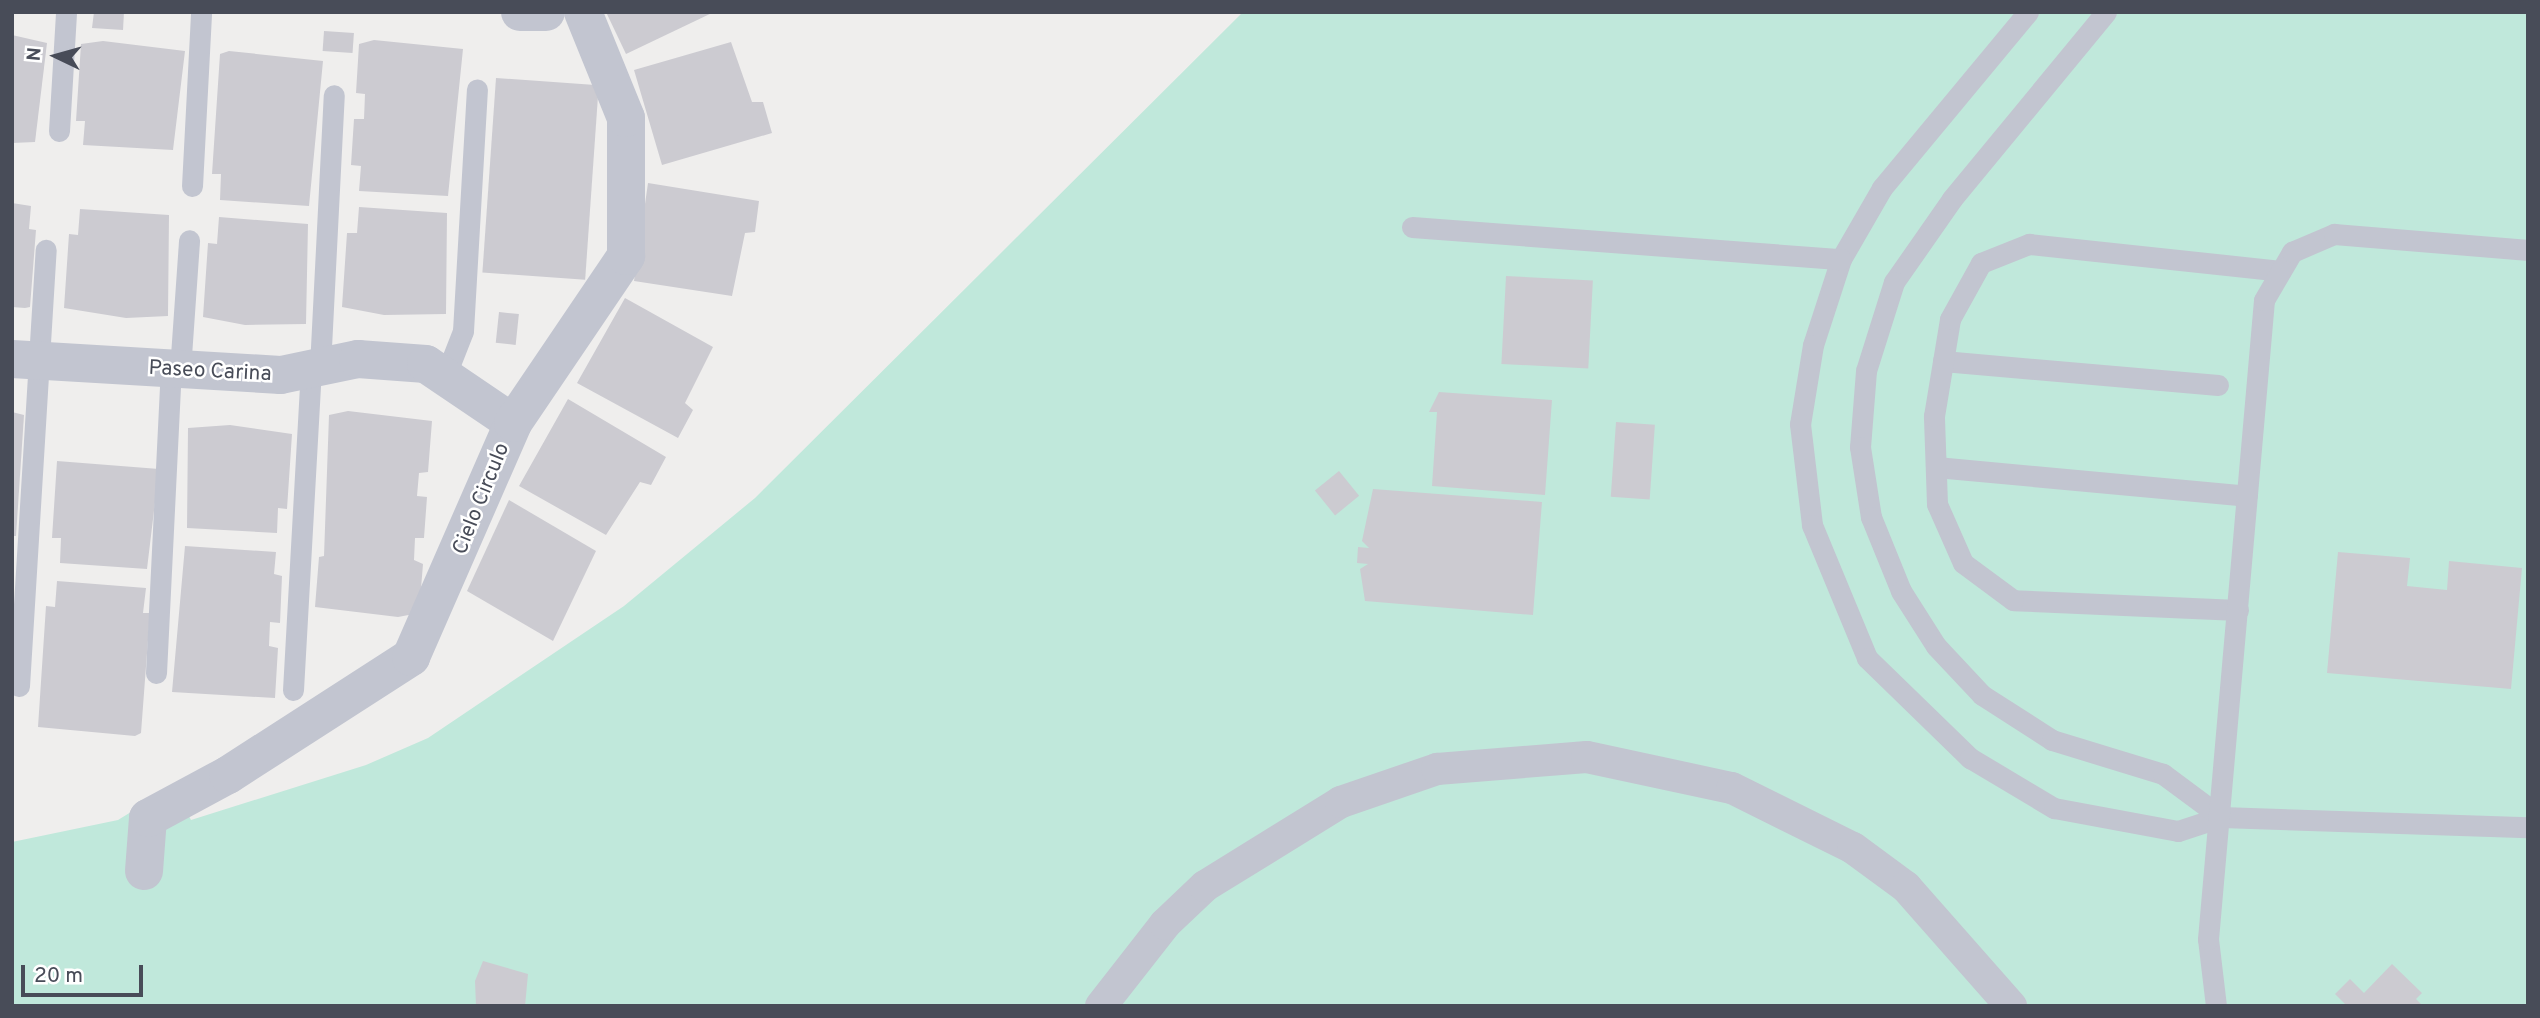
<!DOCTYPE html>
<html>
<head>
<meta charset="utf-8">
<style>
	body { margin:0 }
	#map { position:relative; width:2540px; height:1018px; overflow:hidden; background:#efeeed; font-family:Overpass,sans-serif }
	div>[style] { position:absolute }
	.green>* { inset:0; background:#c0e8db }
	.building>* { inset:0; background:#cccbd1; transform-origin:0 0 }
	.service>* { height:21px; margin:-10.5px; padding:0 10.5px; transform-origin:10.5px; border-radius:10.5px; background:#c2c5d0 }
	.pedestrian>* { height:32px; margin:-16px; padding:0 16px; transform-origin:16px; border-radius:16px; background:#c2c5d0 }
	.minor>* { height:38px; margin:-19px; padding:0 19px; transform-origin:19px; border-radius:19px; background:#c2c5d0 }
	span { translate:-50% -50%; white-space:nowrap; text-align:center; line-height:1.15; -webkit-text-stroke:5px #fff; paint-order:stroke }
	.street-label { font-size:21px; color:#484c58 }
	.frame { position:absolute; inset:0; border:14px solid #484c58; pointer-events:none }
	.north { position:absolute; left:21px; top:21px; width:70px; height:70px; -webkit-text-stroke:5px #fff; paint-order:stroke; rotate:275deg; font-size:19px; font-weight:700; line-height:28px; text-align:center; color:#484c58 }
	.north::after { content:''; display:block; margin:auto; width:24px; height:32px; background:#484c58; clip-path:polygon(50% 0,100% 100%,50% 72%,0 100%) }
	.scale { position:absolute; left:21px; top:965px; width:122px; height:32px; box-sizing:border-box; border:4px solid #484c58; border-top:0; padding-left:9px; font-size:21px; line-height:24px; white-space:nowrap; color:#484c58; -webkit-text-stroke:5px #fff; paint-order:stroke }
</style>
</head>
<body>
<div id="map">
	<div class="green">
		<i style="clip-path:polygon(1243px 12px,2528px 12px,2528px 1006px,12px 1006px,12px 842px,118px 820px,173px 786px,191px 820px,366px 765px,428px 738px,624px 606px,755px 498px)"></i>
	</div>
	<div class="building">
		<i style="clip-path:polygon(94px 12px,124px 12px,123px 30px,92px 28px)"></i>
		<i style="clip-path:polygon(606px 12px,714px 12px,626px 54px)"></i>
		<i style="left:324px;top:31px;width:30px;height:20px;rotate:4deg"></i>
		<i style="clip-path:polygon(12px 35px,47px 43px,35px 142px,12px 143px)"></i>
		<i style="clip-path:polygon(374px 40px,463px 49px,448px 196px,359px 191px,361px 166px,351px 165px,354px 119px,364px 119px,365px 94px,356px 93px,359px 44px)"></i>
		<i style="clip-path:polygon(103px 41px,185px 51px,173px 150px,83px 145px,85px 121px,76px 121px,81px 44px)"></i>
		<i style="clip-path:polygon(731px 42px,752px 102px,763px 102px,772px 133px,662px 165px,634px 70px)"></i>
		<i style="clip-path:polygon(229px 51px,323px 61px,309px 206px,220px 200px,221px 174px,212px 174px,220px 54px)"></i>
		<i style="left:496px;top:78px;width:103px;height:195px;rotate:4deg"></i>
		<i style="clip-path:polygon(648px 183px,759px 201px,755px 232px,745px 233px,732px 296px,634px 281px)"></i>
		<i style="clip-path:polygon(12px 203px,31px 206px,29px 229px,36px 230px,30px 307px,25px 308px,12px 307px)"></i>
		<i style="clip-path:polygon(359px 207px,447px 213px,446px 314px,384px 315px,342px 307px,347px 233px,357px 233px)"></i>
		<i style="clip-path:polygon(80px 209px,169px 215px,168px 316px,126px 318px,64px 308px,69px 234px,78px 235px)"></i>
		<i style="clip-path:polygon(219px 217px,308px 224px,306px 324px,245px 325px,203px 317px,208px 243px,217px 244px)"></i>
		<i style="left:1506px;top:276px;width:87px;height:88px;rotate:3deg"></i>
		<i style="clip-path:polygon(625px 298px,713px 347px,685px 403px,693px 410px,678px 438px,577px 383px)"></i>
		<i style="left:499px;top:312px;width:20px;height:31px;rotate:6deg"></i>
		<i style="clip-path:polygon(1439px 392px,1552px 400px,1545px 495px,1432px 486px,1437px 412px,1429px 412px)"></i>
		<i style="clip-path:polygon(568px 399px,666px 457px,651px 485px,640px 482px,606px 535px,519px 486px)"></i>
		<i style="clip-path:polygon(348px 411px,432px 421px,428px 472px,419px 473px,417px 496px,427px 497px,424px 538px,415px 538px,414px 560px,423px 564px,419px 613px,398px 617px,315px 607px,319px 557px,324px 556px,329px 415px)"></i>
		<i style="clip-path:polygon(12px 412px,24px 415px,16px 536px,12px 536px)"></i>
		<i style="left:1616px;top:422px;width:39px;height:75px;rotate:4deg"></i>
		<i style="clip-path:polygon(230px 425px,292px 434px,287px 509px,278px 508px,277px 533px,187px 528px,188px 428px)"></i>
		<i style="clip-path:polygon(57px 461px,159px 469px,147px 569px,60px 563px,61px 538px,52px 538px)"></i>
		<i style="left:1339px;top:471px;width:32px;height:31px;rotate:51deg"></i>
		<i style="clip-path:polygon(1373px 489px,1542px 502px,1533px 615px,1365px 601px,1360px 569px,1368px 564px,1357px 563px,1358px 547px,1369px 548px,1362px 541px)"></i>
		<i style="clip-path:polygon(509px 500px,596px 551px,553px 641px,467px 591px)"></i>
		<i style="clip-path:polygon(185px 546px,276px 552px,274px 574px,282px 576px,280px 623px,270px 622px,269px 646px,278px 648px,275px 698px,172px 692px)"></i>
		<i style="clip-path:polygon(2338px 552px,2410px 558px,2407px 586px,2447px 590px,2449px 561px,2522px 568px,2511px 689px,2327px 673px)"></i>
		<i style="clip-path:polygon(57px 581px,146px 588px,143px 613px,150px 613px,141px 733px,135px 736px,38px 727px,46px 606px,55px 607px)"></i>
		<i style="clip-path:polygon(483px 961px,528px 974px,525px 1006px,476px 1006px,475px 981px)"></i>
		<i style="clip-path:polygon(2392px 964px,2422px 993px,2416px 999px,2423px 1006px,2347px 1006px,2335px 994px,2350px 979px,2364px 993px)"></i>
	</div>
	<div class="service">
		<i style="left:2028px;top:12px;width:229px;rotate:129.7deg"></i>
		<i style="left:1882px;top:188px;width:82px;rotate:120deg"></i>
		<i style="left:1841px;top:259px;width:90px;rotate:108deg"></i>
		<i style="left:1813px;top:345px;width:80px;rotate:99.3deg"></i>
		<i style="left:1800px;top:424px;width:102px;rotate:83.2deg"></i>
		<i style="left:1812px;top:525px;width:144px;rotate:67.5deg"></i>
		<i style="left:1867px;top:658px;width:144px;rotate:44.2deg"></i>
		<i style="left:1970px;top:758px;width:98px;rotate:30.8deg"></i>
		<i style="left:2054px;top:808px;width:126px;rotate:10.5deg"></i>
		<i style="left:2178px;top:831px;width:45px;rotate:-18deg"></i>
		<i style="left:2221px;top:817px;width:307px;rotate:1.9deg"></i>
		<i style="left:2106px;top:12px;width:242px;rotate:129.5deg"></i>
		<i style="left:1952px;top:199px;width:101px;rotate:124.9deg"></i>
		<i style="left:1894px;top:282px;width:93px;rotate:107.5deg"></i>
		<i style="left:1866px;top:371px;width:76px;rotate:94.5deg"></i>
		<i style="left:1860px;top:447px;width:71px;rotate:81.1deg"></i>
		<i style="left:1871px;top:517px;width:80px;rotate:67.9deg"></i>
		<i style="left:1901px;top:591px;width:65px;rotate:57.5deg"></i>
		<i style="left:1936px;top:646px;width:67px;rotate:46.8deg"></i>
		<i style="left:1982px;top:695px;width:83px;rotate:32.7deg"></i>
		<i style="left:2052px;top:740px;width:116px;rotate:17deg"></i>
		<i style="left:2163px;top:774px;width:72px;rotate:36.6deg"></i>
		<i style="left:59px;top:131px;width:119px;rotate:-86.6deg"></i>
		<i style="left:192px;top:186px;width:174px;rotate:-87deg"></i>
		<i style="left:1412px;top:227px;width:430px;rotate:4.3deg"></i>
		<i style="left:1943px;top:361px;width:276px;rotate:5deg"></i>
		<i style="left:320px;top:367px;width:272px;rotate:-87.1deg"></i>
		<i style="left:180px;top:370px;width:130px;rotate:-86deg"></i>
		<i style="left:445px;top:377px;width:49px;rotate:-68.6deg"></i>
		<i style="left:463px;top:331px;width:242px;rotate:-86.7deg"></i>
		<i style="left:1936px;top:467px;width:312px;rotate:5.3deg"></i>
		<i style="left:2238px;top:610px;width:225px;rotate:-177.5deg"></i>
		<i style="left:2013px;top:600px;width:62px;rotate:-143.5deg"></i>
		<i style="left:1963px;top:563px;width:64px;rotate:-113.8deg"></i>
		<i style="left:1937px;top:504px;width:88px;rotate:-92deg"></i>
		<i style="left:1934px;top:416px;width:98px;rotate:-80.6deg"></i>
		<i style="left:1950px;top:319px;width:64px;rotate:-61deg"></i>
		<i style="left:1981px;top:263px;width:52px;rotate:-21.6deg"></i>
		<i style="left:2029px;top:244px;width:253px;rotate:6.1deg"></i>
		<i style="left:156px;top:673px;width:303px;rotate:-87.2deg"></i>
		<i style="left:19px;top:686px;width:437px;rotate:-86.5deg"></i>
		<i style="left:293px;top:690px;width:322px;rotate:-86.8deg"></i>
		<i style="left:2216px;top:1006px;width:67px;rotate:-96.8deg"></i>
		<i style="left:2208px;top:939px;width:641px;rotate:-84.99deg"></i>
		<i style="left:2264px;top:300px;width:56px;rotate:-59.7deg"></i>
		<i style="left:2292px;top:252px;width:46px;rotate:-23.2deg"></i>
		<i style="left:2334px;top:234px;width:195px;rotate:4.7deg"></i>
	</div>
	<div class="pedestrian">
		<i style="left:1101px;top:1006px;width:104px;rotate:-52deg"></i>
		<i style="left:1165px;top:924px;width:55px;rotate:-43.5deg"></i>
		<i style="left:1205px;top:886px;width:160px;rotate:-31.7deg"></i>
		<i style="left:1341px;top:802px;width:102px;rotate:-19deg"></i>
		<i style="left:1437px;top:769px;width:150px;rotate:-4.6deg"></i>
		<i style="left:1587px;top:757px;width:148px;rotate:12.1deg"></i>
		<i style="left:1732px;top:788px;width:135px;rotate:26.4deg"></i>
		<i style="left:1853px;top:848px;width:66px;rotate:36.3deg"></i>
		<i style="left:1906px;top:887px;width:159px;rotate:48.6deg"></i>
	</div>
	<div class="minor">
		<i style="left:520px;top:12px;width:26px"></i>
		<i style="left:12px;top:359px;width:269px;rotate:3.4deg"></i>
		<i style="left:281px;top:375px;width:79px;rotate:-11.7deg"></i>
		<i style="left:358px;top:359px;width:68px;rotate:4.2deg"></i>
		<i style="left:426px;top:364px;width:105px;rotate:34.1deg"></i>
		<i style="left:144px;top:871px;width:53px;rotate:-85.7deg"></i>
		<i style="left:148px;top:818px;width:91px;rotate:-28.3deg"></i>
		<i style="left:228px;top:775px;width:218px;rotate:-32.8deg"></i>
		<i style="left:411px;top:657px;width:255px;rotate:-66.4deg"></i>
		<i style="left:513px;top:423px;width:202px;rotate:-55.9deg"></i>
		<i style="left:626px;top:256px;width:138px;rotate:-90deg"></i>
		<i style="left:626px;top:118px;width:114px;rotate:-112.1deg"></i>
	</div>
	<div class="street-label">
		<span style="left:210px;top:372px;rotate:3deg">Paseo Carina</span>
		<span style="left:482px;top:499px;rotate:-68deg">Cielo Circulo</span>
	</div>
	<div class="frame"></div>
	<div class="north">N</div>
	<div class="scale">20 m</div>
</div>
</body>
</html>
